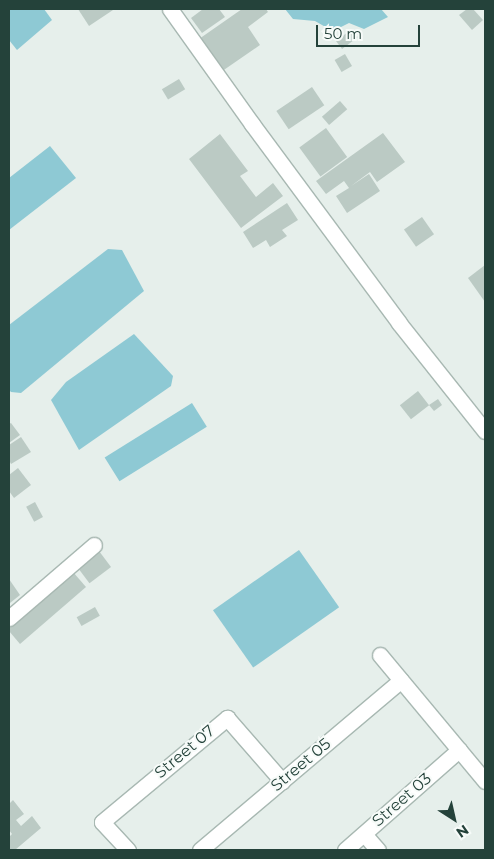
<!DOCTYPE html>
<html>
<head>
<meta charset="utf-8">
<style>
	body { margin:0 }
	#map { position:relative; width:494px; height:859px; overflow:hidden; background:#e6efeb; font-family:Montserrat,sans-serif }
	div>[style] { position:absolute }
	.water>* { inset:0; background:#8ec9d4; transform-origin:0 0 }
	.building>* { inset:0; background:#bbcac4; transform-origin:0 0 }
	.roads { filter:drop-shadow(1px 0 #a8b8b2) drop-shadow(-1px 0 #a8b8b2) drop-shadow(0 1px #a8b8b2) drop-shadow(0 -1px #a8b8b2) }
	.minor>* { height:15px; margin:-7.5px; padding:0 7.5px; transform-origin:7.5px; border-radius:7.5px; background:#fff }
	span { translate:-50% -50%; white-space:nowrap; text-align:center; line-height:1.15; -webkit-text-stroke:4px #f7fbf9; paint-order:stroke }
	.street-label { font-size:16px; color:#24423a }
	.frame { position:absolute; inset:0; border:10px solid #24423a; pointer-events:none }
	.north { position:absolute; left:429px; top:794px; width:50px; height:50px; -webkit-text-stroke:4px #f7fbf9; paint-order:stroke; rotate:145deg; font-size:14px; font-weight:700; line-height:20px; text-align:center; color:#24423a }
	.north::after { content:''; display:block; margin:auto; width:18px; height:22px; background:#24423a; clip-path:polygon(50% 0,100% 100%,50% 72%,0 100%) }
	.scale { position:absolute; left:316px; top:25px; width:104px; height:22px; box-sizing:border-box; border:2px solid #24423a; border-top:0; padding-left:6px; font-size:15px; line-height:18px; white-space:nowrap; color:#24423a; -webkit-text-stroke:4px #f7fbf9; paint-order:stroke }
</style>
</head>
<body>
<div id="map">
	<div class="water">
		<i style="clip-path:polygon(9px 9px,44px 9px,52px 20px,17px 50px,9px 40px)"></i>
		<i style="clip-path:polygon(285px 9px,381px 9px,388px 17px,364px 29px,349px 23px,337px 29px,329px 29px,315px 21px,293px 19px)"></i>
		<i style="clip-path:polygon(50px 146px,76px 178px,9px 230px,9px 178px)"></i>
		<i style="clip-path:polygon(108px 249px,122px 250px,144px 291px,21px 393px,11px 392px,9px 390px,9px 325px)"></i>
		<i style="clip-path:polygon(134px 334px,173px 376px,171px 386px,79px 450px,51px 400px,66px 382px)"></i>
		<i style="left:192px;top:403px;width:28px;height:103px;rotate:58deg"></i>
		<i style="left:299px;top:550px;width:70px;height:105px;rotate:55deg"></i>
	</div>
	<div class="building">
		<i style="clip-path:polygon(78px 9px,112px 9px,113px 10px,89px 26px)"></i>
		<i style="clip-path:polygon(203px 9px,219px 9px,225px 17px,202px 33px,191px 18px)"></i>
		<i style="clip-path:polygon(242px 9px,266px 9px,268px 12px,248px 27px,260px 45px,218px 74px,199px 39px)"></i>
		<i style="clip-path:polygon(467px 9px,473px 9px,483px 20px,472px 30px,459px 15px)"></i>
		<i style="left:352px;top:29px;width:10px;height:20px;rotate:53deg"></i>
		<i style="left:345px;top:54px;width:14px;height:12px;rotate:60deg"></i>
		<i style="left:179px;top:79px;width:12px;height:20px;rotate:59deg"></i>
		<i style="left:312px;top:87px;width:22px;height:43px;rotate:56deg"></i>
		<i style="left:340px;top:101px;width:11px;height:24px;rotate:49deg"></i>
		<i style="left:326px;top:128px;width:36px;height:33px;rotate:54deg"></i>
		<i style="clip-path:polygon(383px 133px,405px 162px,377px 182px,370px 172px,351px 186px,369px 174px,380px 191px,347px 213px,336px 196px,349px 188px,344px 181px,326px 194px,316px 181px)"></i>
		<i style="clip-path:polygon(220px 134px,248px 171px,240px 176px,256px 197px,273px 183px,283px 196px,241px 228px,189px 159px)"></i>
		<i style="clip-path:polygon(287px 203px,298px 220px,282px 230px,287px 236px,270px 247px,266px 240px,253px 248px,243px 232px)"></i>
		<i style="left:422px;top:217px;width:21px;height:22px;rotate:55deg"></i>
		<i style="clip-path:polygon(485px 265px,485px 302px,468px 278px)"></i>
		<i style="left:418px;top:391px;width:18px;height:23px;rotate:52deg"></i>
		<i style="clip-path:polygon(438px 399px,442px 405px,434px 411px,429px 405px)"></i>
		<i style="clip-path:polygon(11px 423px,20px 435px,9px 443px,9px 424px)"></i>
		<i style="clip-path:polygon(21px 437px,31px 452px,11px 464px,9px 460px,9px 445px)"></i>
		<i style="clip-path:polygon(18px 468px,31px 485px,14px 498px,9px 491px,9px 475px)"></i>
		<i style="left:35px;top:502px;width:17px;height:10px;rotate:62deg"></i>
		<i style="left:99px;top:551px;width:20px;height:27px;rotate:53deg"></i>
		<i style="clip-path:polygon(73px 572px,86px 587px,20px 644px,9px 631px,9px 627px)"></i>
		<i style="clip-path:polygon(9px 579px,20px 595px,10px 603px,9px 602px)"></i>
		<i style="left:95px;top:607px;width:10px;height:21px;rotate:61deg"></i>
		<i style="clip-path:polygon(13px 800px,24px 814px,16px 820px,21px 826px,32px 816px,41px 828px,15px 850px,9px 850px,9px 837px,12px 834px,9px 830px,9px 804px)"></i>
	</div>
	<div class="roads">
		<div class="minor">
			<i style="left:170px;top:9px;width:141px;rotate:54.5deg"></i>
			<i style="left:252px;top:124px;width:247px;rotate:53.5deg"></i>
			<i style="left:399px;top:323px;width:138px;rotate:51.5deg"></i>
			<i style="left:9px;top:618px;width:112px;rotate:-40.7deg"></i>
			<i style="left:380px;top:655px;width:164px;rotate:50.2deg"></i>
			<i style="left:364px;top:834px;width:21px;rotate:49deg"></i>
			<i style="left:128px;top:850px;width:38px;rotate:-133deg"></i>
			<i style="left:102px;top:822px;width:163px;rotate:-39.8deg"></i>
			<i style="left:227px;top:718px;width:84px;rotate:48.9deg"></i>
			<i style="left:200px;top:850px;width:263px;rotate:-40.2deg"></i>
			<i style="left:345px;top:850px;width:152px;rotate:-41.3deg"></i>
		</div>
	</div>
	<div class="street-label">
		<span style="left:185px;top:752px;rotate:-40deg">Street 07</span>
		<span style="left:301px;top:765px;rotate:-40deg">Street 05</span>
		<span style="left:402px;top:800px;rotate:-41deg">Street 03</span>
	</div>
	<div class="frame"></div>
	<div class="north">N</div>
	<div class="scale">50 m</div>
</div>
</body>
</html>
